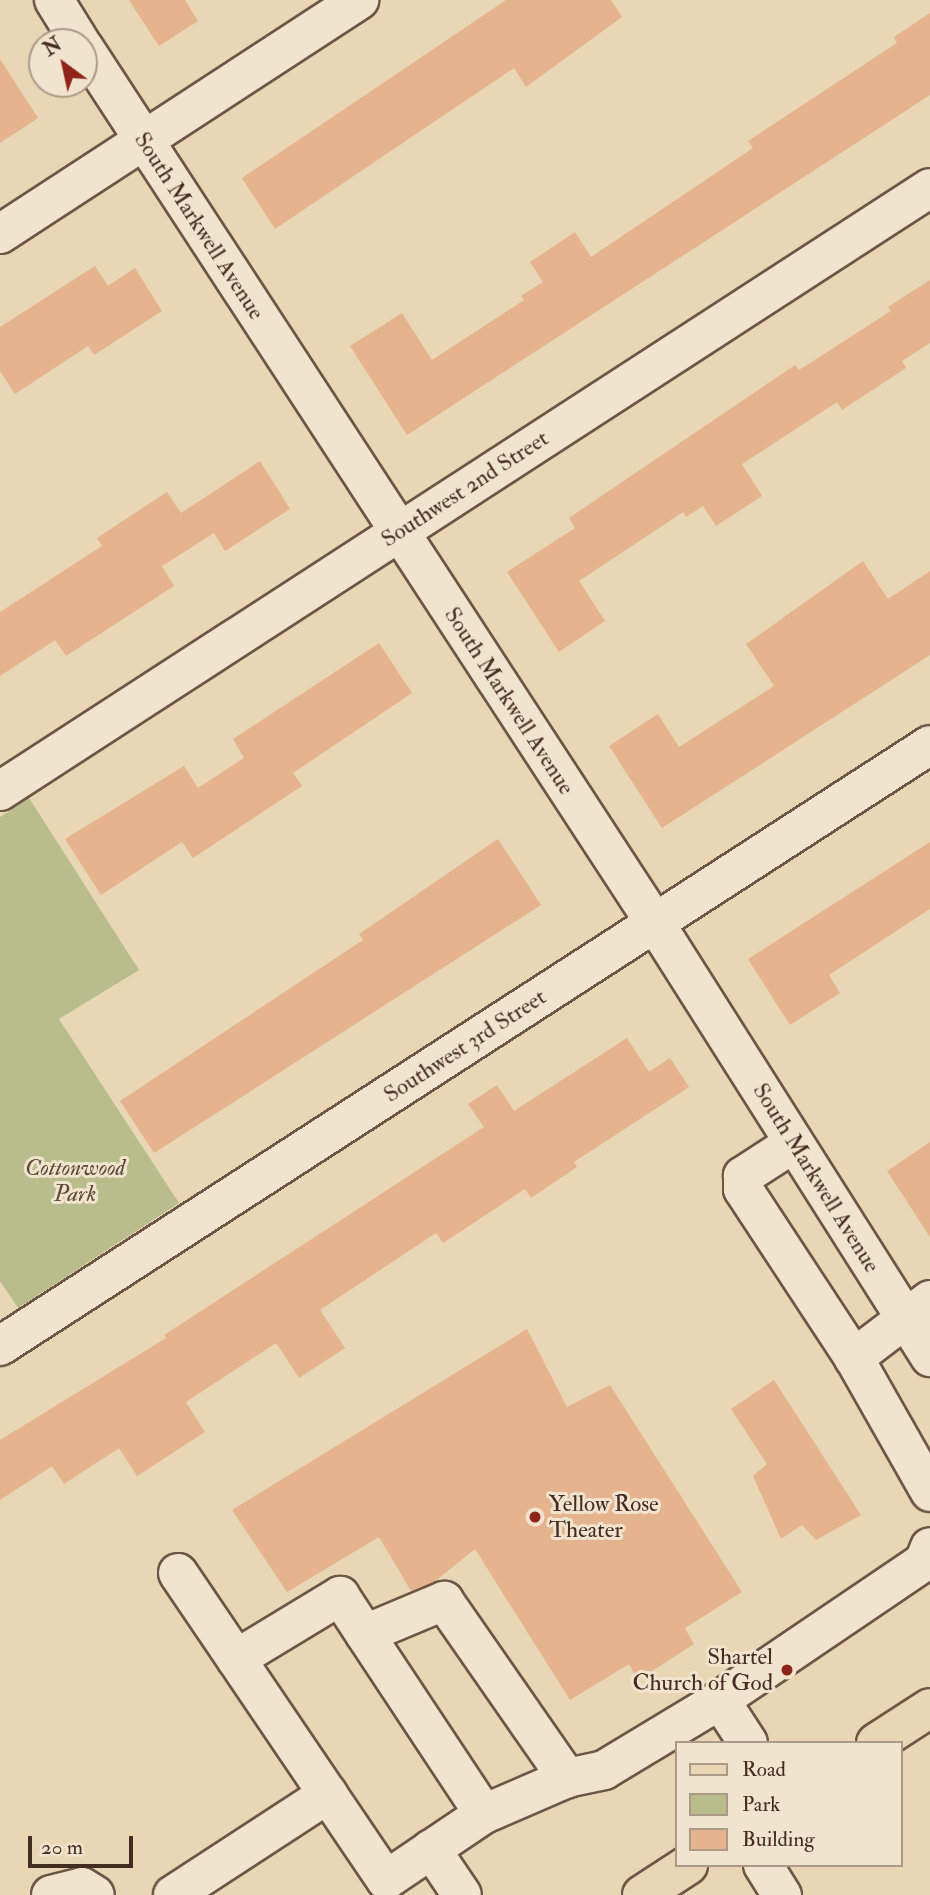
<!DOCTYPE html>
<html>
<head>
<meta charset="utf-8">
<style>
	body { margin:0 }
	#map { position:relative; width:930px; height:1895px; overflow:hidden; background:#e9d6b4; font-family:"IM FELL Double Pica",serif }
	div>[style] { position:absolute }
	.green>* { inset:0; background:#b9bd8b }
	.building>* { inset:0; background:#e5b38e }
	.roads { filter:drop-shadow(2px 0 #6d5646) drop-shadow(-2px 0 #6d5646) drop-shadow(0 2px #6d5646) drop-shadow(0 -2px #6d5646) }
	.minor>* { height:38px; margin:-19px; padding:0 19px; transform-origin:19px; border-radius:19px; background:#f1e4ce }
	.major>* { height:38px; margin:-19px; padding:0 19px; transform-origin:19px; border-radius:19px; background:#e9d6b4 }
	.dots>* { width:19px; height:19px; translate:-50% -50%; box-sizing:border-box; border:4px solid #f1e4ce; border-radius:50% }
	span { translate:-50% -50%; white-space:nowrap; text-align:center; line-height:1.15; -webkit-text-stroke:6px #f1e4ce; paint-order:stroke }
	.street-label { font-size:23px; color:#442c22 }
	.park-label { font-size:23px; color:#5b4937; font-style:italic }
	.poi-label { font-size:23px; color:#442c22 }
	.left { translate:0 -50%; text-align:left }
	.right { translate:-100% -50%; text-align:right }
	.legend { position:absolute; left:675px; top:1741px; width:228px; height:126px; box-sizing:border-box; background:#f1e4ce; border:2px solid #ac9a89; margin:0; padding:9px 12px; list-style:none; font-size:21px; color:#442c22 }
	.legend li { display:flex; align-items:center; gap:14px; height:35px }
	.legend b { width:35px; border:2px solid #ac9a89 }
	.north { position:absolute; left:28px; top:28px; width:70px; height:70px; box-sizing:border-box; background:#f1e4ce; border:2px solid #ac9a89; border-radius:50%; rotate:327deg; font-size:19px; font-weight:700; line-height:28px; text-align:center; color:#442c22 }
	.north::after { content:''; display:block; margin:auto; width:24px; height:32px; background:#8f2418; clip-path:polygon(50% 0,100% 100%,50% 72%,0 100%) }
	.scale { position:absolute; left:28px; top:1836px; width:105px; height:32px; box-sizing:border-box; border:4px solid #442c22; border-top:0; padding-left:9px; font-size:21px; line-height:24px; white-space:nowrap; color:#442c22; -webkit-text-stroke:5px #f1e4ce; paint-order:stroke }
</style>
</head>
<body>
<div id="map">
	<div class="green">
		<i style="clip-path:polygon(29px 798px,139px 970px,59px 1019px,179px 1203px,18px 1308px,0 1281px,0 817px)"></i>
	</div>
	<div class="building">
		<i style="clip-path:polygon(129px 0,185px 0,198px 21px,159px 46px)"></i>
		<i style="clip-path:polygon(506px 0,611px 0,622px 17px,526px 87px,514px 68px,275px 229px,242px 178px)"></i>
		<i style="clip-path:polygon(930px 13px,930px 95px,407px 435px,350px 346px,402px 313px,432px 360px,524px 300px,521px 296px,543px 282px,530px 262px,575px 232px,591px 257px,753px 148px,748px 141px,897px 43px,894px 37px)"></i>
		<i style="clip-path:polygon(0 59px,38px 118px,0 143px)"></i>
		<i style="clip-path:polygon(95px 266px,108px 286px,135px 268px,162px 311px,94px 355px,88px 346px,15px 394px,0 371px,0 327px)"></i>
		<i style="clip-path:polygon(930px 280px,930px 343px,902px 361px,906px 368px,842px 410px,837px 402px,742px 464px,762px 496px,716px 526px,703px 506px,686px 517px,683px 512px,579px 581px,605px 621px,559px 652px,507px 572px,575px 528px,569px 518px,795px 365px,799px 370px,891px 311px,888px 307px)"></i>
		<i style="clip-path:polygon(260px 461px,290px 509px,225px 551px,214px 533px,162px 566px,174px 586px,66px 656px,55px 640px,0 676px,0 612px,102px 546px,97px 538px,167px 492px,181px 513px)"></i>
		<i style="clip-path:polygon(863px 561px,888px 599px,930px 571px,930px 655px,662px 828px,609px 746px,658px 714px,679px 747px,774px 686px,746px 644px)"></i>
		<i style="clip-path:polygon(379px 643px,412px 693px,293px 773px,302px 786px,193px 858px,182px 842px,101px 895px,65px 839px,184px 766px,198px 788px,244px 758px,233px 739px)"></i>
		<i style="clip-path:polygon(498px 839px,541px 905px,154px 1153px,120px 1101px,363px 940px,359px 934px)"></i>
		<i style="clip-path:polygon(930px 842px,930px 909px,829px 975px,840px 993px,790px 1025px,748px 959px)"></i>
		<i style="clip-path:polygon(627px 1038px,649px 1072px,670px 1058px,689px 1087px,574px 1162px,577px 1167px,531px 1198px,525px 1189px,443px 1243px,436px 1233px,320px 1310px,345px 1348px,299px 1378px,276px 1343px,186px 1402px,205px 1432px,137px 1476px,119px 1448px,64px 1484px,52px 1466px,0 1500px,0 1440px,166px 1338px,164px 1335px,484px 1127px,468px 1104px,497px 1085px,514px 1111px)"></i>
		<i style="clip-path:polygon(930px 1142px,930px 1237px,887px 1171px)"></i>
		<i style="clip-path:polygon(527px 1329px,567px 1407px,610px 1385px,742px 1592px,685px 1628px,694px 1644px,638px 1680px,629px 1664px,570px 1700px,475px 1549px,434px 1582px,411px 1591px,379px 1537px,287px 1592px,232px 1510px)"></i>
		<i style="clip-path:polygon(774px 1380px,861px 1515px,816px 1540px,802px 1525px,781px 1539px,753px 1476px,767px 1464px,731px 1409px)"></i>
	</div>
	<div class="roads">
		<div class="minor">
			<i style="left:54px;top:0;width:49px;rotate:58.2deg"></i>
			<i style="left:84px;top:48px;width:1045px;rotate:56.87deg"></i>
			<i style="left:655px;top:923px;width:514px;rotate:57.64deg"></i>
			<i style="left:0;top:234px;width:429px;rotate:-33.1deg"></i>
			<i style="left:0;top:791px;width:1108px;rotate:-32.96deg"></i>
			<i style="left:794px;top:1143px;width:61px;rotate:147.1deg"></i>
			<i style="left:743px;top:1176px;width:13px;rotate:90deg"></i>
			<i style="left:743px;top:1189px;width:202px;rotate:56.7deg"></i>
			<i style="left:930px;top:1300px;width:96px;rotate:142.7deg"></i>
			<i style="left:854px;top:1358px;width:154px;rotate:60.4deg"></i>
			<i style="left:0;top:1346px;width:1107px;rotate:-32.87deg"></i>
			<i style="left:178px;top:1573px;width:371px;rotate:55.9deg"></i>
			<i style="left:386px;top:1880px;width:118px;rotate:-34deg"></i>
			<i style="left:484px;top:1814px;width:90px;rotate:-23.4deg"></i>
			<i style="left:567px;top:1778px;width:38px;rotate:-12deg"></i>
			<i style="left:604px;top:1770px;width:135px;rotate:-31.1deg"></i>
			<i style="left:720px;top:1700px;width:51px;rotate:56.9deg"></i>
			<i style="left:236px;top:1659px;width:122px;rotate:-31.2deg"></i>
			<i style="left:340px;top:1596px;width:45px;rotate:56.7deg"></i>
			<i style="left:720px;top:1700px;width:246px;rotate:-34.1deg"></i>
			<i style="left:924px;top:1562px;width:16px;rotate:-68deg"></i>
			<i style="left:484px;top:1814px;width:216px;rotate:-123.5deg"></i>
			<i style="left:365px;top:1634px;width:86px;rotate:-22.7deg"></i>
			<i style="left:444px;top:1601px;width:216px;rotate:55.2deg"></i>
			<i style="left:431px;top:1849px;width:55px;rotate:56deg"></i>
			<i style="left:763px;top:1865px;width:36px;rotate:58deg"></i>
			<i style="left:51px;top:1895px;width:32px;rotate:-14deg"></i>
			<i style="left:82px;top:1887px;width:15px;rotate:32deg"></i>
			<i style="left:173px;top:1895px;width:185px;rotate:-33.1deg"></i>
		</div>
		<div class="major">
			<i style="left:876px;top:1743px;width:64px;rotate:-32.9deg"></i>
			<i style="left:642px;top:1895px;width:55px;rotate:-33.1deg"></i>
		</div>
	</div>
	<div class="dots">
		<i style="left:535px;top:1517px;background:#8f2418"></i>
		<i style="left:787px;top:1670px;background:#8f2418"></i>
	</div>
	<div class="street-label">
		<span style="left:199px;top:226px;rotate:57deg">South Markwell Avenue</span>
		<span style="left:465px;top:489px;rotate:-33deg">Southwest 2nd Street</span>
		<span style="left:509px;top:701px;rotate:57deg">South Markwell Avenue</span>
		<span style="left:465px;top:1046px;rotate:-33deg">Southwest 3rd Street</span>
		<span style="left:816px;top:1178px;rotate:58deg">South Markwell Avenue</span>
	</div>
	<div class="park-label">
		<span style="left:75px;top:1181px">Cottonwood<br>Park</span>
	</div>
	<div class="poi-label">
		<span class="left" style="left:549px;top:1517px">Yellow Rose<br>Theater</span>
		<span class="right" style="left:773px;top:1670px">Shartel<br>Church of God</span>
	</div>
	<ul class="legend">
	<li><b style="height:9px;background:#e9d6b4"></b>Road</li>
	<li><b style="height:19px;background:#b9bd8b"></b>Park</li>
	<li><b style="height:19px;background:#e5b38e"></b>Building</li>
	</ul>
	<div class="north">N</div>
	<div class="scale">20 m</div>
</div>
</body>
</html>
